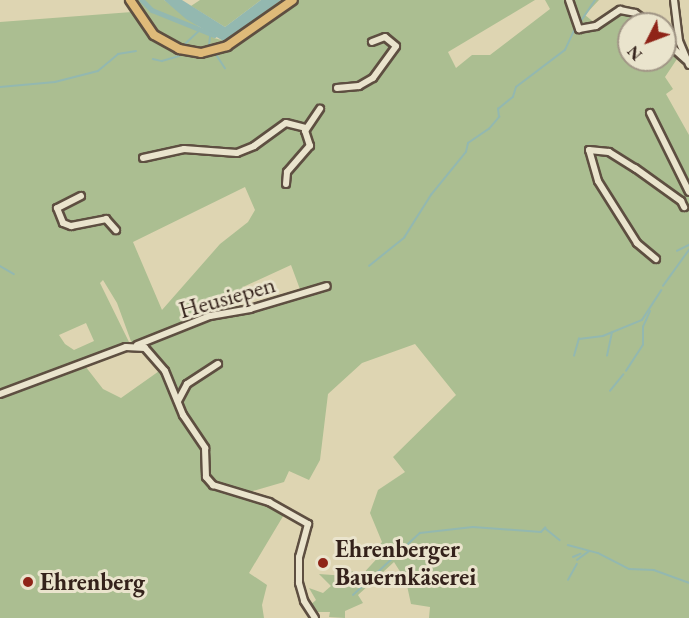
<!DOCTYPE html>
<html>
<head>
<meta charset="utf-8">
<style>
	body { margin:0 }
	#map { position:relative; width:689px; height:618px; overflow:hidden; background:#ded5b2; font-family:"EB Garamond",serif }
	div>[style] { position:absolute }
	.green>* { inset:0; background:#abbe91 }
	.water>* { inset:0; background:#93b8b0 }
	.stream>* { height:1.5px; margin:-0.75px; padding:0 0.75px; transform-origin:0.75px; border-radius:0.75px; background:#93b8b0 }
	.canal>* { height:4.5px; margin:-2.25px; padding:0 2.25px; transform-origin:2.25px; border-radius:2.25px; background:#93b8b0 }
	.roads { filter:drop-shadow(2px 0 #5e4f41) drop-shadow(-2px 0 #5e4f41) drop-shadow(0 2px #5e4f41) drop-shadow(0 -2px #5e4f41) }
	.minor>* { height:6px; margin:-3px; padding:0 3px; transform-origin:3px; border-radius:3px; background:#eae4cd }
	.major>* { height:8px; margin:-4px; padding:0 4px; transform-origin:4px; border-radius:4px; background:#dfba79 }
	.dots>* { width:16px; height:16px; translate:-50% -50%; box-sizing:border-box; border:3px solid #eae4cd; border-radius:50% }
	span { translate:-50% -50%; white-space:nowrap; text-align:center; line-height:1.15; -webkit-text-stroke:6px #eae4cd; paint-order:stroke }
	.street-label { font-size:24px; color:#34221b }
	.poi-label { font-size:24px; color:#34221b; font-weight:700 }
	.left { translate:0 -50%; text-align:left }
	.north { position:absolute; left:617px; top:12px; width:60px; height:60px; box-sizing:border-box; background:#eae4cd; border:2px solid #a19686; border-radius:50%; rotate:228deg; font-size:16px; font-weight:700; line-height:24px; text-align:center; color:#34221b }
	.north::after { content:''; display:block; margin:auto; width:21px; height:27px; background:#8f2418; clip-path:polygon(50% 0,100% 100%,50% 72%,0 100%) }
</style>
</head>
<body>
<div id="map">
	<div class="green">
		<i style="clip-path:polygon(evenodd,136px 0,164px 0,214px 38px,225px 41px,231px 37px,236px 40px,293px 0,535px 0,448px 52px,456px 68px,472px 55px,490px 55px,550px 9px,545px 0,599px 0,585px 15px,596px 24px,580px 28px,573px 16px,578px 30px,597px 26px,613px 14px,619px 17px,629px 12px,648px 24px,629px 24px,629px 60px,665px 60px,665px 43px,679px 56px,665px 77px,673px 89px,666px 94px,689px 135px,689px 618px,429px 618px,430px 607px,411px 604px,406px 581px,394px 562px,358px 595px,363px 603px,345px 611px,345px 618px,329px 617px,330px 612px,313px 612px,308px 607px,316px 600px,309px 588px,323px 593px,331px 586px,319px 574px,346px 576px,352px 571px,359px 578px,383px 552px,377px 548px,382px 542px,370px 513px,378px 490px,405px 472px,393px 457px,456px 395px,415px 344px,362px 363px,328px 394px,320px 460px,309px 480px,289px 471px,284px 482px,246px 493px,285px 513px,249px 573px,267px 585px,262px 605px,264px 618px,0 618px,0 22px,132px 12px,143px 28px,149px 22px,136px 0,245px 187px,255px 210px,248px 222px,220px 244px,162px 310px,133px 242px,245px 187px,136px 0,291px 265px,301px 292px,226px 312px,224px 300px,240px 295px,243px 287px,291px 265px,136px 0,103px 280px,117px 303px,132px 344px,146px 348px,163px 365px,178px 405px,162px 369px,121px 398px,103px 389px,82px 362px,47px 381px,26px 386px,27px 382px,81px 360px,130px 344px,100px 283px,103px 280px,136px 0,86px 323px,94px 341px,74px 350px,65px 344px,59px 335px,86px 323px)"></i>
		<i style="clip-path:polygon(200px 0,261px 0,225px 27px,191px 6px)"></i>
	</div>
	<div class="water">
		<i style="clip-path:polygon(164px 0,182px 0,225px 27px,261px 0,281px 0,225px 42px,186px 19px)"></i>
	</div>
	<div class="stream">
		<i style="left:579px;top:24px;width:29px;rotate:-56deg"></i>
		<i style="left:185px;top:44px;width:18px;rotate:-43deg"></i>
		<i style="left:209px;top:45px;width:8px;rotate:-83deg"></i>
		<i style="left:216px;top:54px;width:17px;rotate:57deg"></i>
		<i style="left:153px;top:59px;width:9px;rotate:13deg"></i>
		<i style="left:162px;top:61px;width:18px;rotate:-16deg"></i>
		<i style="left:0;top:87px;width:55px;rotate:-5.2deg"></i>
		<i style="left:55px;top:82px;width:44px;rotate:-14.3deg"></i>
		<i style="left:98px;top:71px;width:26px;rotate:-40deg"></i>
		<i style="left:118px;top:54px;width:18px;rotate:-9deg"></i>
		<i style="left:677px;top:251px;width:13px;rotate:-27deg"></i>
		<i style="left:0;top:266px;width:16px;rotate:30deg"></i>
		<i style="left:369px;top:266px;width:45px;rotate:-38.7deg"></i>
		<i style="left:404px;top:238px;width:51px;rotate:-57.9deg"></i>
		<i style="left:431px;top:195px;width:55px;rotate:-50.9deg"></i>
		<i style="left:466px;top:152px;width:9px;rotate:-77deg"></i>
		<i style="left:468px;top:143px;width:25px;rotate:-34deg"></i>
		<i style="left:489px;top:129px;width:16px;rotate:-50deg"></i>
		<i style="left:499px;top:117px;width:8px;rotate:-97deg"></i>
		<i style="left:498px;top:109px;width:19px;rotate:-39deg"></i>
		<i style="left:513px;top:97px;width:10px;rotate:-73deg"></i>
		<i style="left:516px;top:87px;width:61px;rotate:-37.1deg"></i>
		<i style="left:565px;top:50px;width:23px;rotate:-65deg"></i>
		<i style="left:663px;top:286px;width:44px;rotate:-54.2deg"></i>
		<i style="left:574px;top:356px;width:18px;rotate:-74deg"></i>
		<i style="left:579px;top:339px;width:24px;rotate:-7deg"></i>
		<i style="left:603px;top:336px;width:42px;rotate:-22.3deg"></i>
		<i style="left:642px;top:320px;width:35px;rotate:-57deg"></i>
		<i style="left:607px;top:356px;width:24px;rotate:-78deg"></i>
		<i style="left:626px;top:371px;width:31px;rotate:-57deg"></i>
		<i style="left:643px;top:345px;width:18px;rotate:-90deg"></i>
		<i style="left:643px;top:327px;width:17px;rotate:-66deg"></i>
		<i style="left:610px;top:391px;width:21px;rotate:-51deg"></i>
		<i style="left:568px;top:545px;width:31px;rotate:15deg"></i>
		<i style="left:598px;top:553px;width:35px;rotate:27deg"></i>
		<i style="left:629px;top:569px;width:25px;rotate:2deg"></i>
		<i style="left:654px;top:570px;width:37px;rotate:20deg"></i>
		<i style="left:573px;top:557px;width:8px;rotate:-23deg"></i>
		<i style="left:577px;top:560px;width:14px;rotate:-36deg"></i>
		<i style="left:568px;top:580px;width:18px;rotate:-61deg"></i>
		<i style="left:353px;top:595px;width:91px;rotate:-42.8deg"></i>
		<i style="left:420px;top:533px;width:53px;rotate:-6.5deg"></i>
		<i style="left:473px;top:527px;width:68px;rotate:4.2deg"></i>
		<i style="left:541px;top:532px;width:6px;rotate:-45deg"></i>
		<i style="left:545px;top:528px;width:19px;rotate:39deg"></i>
	</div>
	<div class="canal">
		<i style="left:142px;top:0;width:14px;rotate:45deg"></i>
		<i style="left:152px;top:10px;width:67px;rotate:22deg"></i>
	</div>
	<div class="roads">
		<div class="minor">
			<i style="left:569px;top:0;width:31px;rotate:71deg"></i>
			<i style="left:579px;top:29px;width:17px;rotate:-10deg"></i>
			<i style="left:596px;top:26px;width:29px;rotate:-34deg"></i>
			<i style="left:620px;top:10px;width:15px;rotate:11deg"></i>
			<i style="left:635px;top:13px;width:19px;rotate:36deg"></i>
			<i style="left:674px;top:0;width:41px;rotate:83deg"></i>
			<i style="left:679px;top:41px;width:26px;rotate:67deg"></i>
			<i style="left:665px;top:41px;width:28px;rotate:42deg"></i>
			<i style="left:337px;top:88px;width:22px;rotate:-5deg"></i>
			<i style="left:359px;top:86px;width:16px;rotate:-30deg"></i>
			<i style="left:373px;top:78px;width:39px;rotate:-54deg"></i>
			<i style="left:396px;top:46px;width:14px;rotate:-141deg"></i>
			<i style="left:385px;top:37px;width:14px;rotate:159deg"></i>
			<i style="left:650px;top:113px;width:88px;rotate:63.7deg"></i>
			<i style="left:143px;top:158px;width:42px;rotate:-12.4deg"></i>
			<i style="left:184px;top:149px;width:53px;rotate:4.3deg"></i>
			<i style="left:237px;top:153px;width:18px;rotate:-22deg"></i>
			<i style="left:254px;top:146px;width:39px;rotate:-36deg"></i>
			<i style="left:286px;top:123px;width:21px;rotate:14deg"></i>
			<i style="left:286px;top:184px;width:12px;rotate:-85deg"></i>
			<i style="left:287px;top:172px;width:35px;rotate:-49deg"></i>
			<i style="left:310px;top:146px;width:16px;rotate:-108deg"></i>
			<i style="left:305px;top:131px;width:27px;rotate:-56deg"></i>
			<i style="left:81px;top:196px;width:27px;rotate:153deg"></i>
			<i style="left:57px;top:208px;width:16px;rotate:68deg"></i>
			<i style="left:63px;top:223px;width:9px;rotate:21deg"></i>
			<i style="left:71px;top:226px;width:36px;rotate:-11deg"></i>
			<i style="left:106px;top:219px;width:15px;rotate:48deg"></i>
			<i style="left:656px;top:259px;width:25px;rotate:-140deg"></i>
			<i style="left:637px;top:243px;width:73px;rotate:-122.2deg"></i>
			<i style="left:598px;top:181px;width:32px;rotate:-106deg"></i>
			<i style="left:589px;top:150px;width:20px;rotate:6deg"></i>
			<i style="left:609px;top:152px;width:31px;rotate:32deg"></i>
			<i style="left:635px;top:168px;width:57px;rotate:35.7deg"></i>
			<i style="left:681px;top:201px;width:7px;rotate:63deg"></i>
			<i style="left:137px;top:345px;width:79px;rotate:-21.7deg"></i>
			<i style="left:210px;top:316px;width:41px;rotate:-9.9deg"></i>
			<i style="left:250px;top:309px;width:80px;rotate:-16.6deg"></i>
			<i style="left:0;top:394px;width:134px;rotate:-20.5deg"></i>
			<i style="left:126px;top:347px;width:19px;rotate:3deg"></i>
			<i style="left:145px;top:348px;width:30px;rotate:49deg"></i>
			<i style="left:165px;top:371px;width:48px;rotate:67.8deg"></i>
			<i style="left:183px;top:415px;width:40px;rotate:56deg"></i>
			<i style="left:205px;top:448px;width:29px;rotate:88deg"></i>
			<i style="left:206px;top:477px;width:11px;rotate:49deg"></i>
			<i style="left:213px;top:485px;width:59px;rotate:16.9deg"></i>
			<i style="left:269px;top:502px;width:45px;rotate:29.4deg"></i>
			<i style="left:308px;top:524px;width:34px;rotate:105deg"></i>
			<i style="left:299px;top:557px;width:26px;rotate:90deg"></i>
			<i style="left:299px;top:583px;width:19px;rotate:74deg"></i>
			<i style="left:304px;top:601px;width:20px;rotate:57deg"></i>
			<i style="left:178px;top:401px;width:19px;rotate:-62deg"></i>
			<i style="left:187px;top:384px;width:37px;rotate:-33deg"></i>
		</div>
		<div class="major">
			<i style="left:130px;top:0;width:42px;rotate:55.6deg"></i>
			<i style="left:154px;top:35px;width:29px;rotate:29deg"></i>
			<i style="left:179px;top:49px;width:22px;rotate:10deg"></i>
			<i style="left:201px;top:53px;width:27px;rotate:-15deg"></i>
			<i style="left:227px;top:46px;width:80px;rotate:-34.9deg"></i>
		</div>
	</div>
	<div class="dots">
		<i style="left:323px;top:563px;background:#8f2418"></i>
		<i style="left:28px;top:582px;background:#8f2418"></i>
	</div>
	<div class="street-label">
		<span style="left:227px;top:297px;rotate:-16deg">Heusiepen</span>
	</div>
	<div class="poi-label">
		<span class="left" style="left:335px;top:563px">Ehrenberger<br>Bauernkäserei</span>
		<span class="left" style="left:40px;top:582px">Ehrenberg</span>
	</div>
	<div class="north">N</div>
</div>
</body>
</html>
